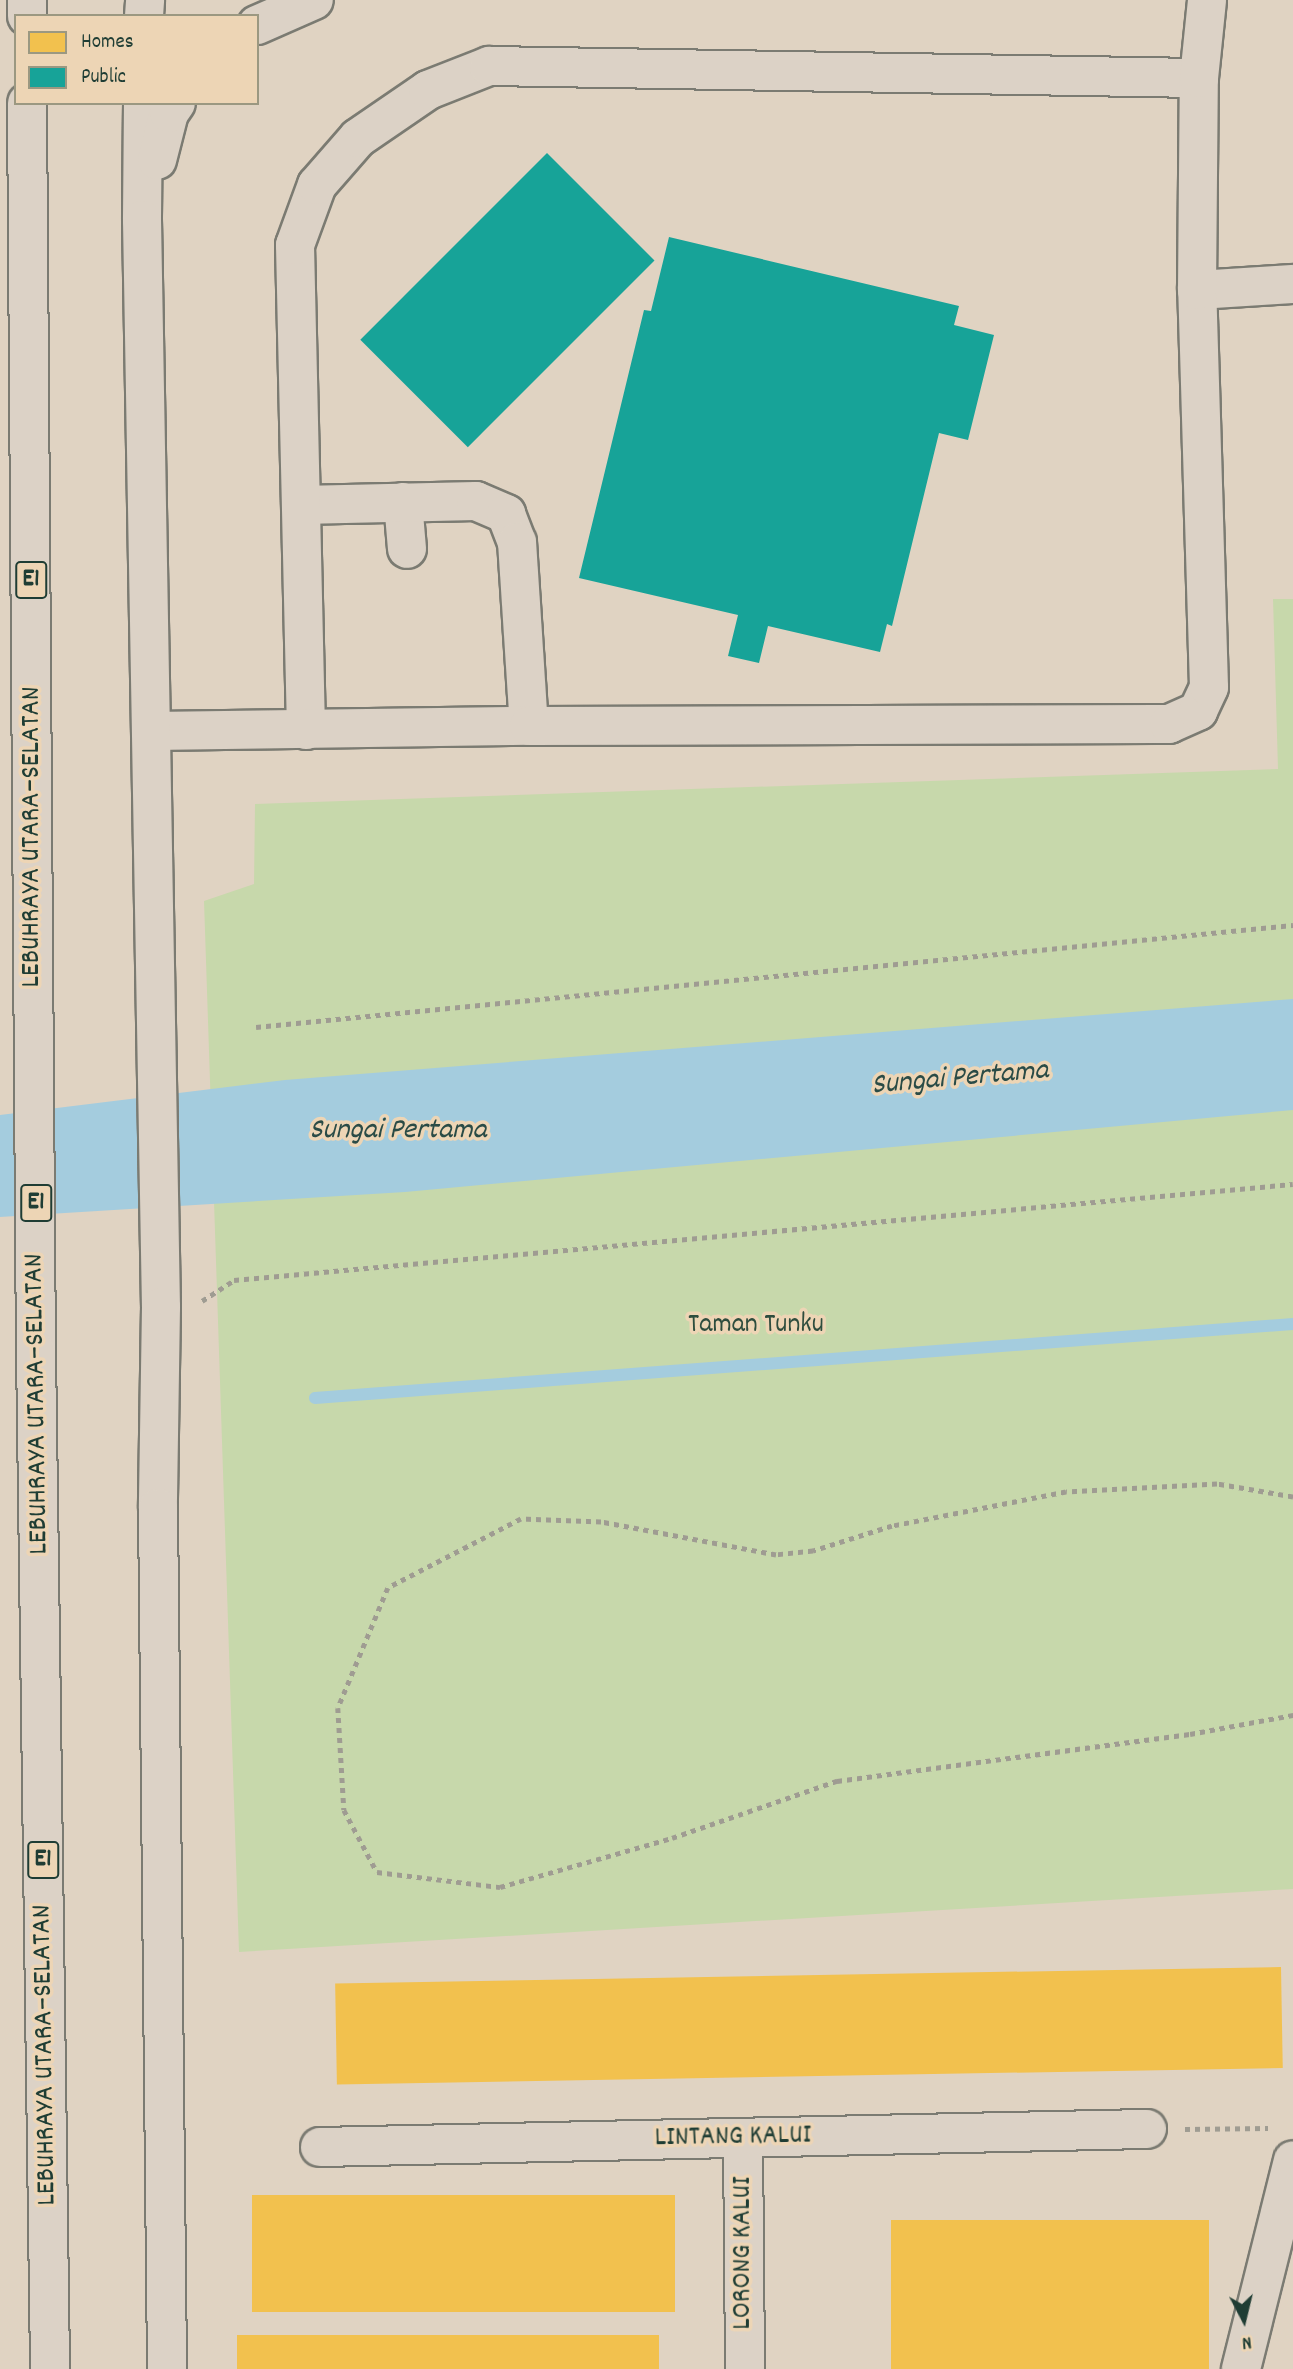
<!DOCTYPE html>
<html>
<head>
<meta charset="utf-8">
<style>
	body { margin:0 }
	#map { position:relative; width:1293px; height:2369px; overflow:hidden; background:#e0d3c2; font-family:Dekko,sans-serif }
	div>[style] { position:absolute }
	.green>* { inset:0; background:#c7d8ab }
	.water>* { inset:0; background:#a4ccde }
	.homes>* { inset:0; background:#f2c14e; transform-origin:0 0 }
	.public>* { inset:0; background:#17a398; transform-origin:0 0 }
	.stream>* { height:12px; margin:-6px; padding:0 6px; transform-origin:6px; border-radius:6px; background:#a4ccde }
	.path>* { height:4.5px; margin-top:-2.25px; transform-origin:0; background:repeating-linear-gradient(90deg,#9f9c92 0 5px,transparent 0 10px) }
	.roads { filter:drop-shadow(2px 0 #7b7b72) drop-shadow(-2px 0 #7b7b72) drop-shadow(0 2px #7b7b72) drop-shadow(0 -2px #7b7b72) }
	.minor>* { height:38px; margin:-19px; padding:0 19px; transform-origin:19px; border-radius:19px; background:#dcd2c6 }
	.major>* { height:38px; margin:-19px; padding:0 19px; transform-origin:19px; border-radius:19px; background:#dcd2c6 }
	.highway>* { height:38px; margin:-19px; padding:0 19px; transform-origin:19px; border-radius:19px; background:#dcd2c6 }
	span { translate:-50% -50%; white-space:nowrap; text-align:center; line-height:1.15; -webkit-text-stroke:7px #edd5b5; paint-order:stroke }
	.shield-label span { padding:2px 5px; background:#edd5b5; border:2px solid; border-radius:5px; -webkit-text-stroke-width:0 }
	.shield-label { font-size:26px; color:#1f3d34; font-weight:700 }
	.street-label { font-size:28px; color:#1f3d34 }
	.park-label { font-size:28px; color:#2e4d3e }
	.water-label { font-size:30px; color:#2a4b46; font-style:italic }
	.legend { position:absolute; left:14px; top:14px; width:245px; height:91px; box-sizing:border-box; background:#edd5b5; border:2px solid #9b9881; margin:0; padding:9px 12px; list-style:none; font-size:21px; color:#1f3d34 }
	.legend li { display:flex; align-items:center; gap:14px; height:35px }
	.legend b { width:35px; border:2px solid #9b9881 }
	.north { position:absolute; left:1209px; top:2285px; width:70px; height:70px; -webkit-text-stroke:5px #edd5b5; paint-order:stroke; rotate:173deg; font-size:19px; font-weight:700; line-height:28px; text-align:center; color:#1f3d34 }
	.north::after { content:''; display:block; margin:auto; width:24px; height:32px; background:#1f3d34; clip-path:polygon(50% 0,100% 100%,50% 72%,0 100%) }
</style>
</head>
<body>
<div id="map">
	<div class="green">
		<i style="clip-path:polygon(1273px 599px,1293px 599px,1293px 1889px,239px 1952px,204px 901px,254px 884px,255px 804px,1278px 769px)"></i>
	</div>
	<div class="water">
		<i style="clip-path:polygon(1293px 999px,1293px 1110px,405px 1192px,0 1217px,0 1115px,285px 1080px)"></i>
	</div>
	<div class="homes">
		<i style="left:1281px;top:1967px;width:101px;height:946px;rotate:89deg"></i>
		<i style="left:252px;top:2195px;width:423px;height:117px"></i>
		<i style="left:1209px;top:2220px;width:149px;height:318px;rotate:90deg"></i>
		<i style="left:237px;top:2335px;width:422px;height:34px"></i>
	</div>
	<div class="public">
		<i style="left:547px;top:153px;width:152px;height:264px;rotate:45deg"></i>
		<i style="clip-path:polygon(669px 237px,959px 306px,954px 325px,994px 335px,968px 440px,939px 433px,892px 626px,887px 624px,880px 652px,768px 626px,759px 663px,728px 656px,738px 615px,579px 578px,644px 310px,651px 311px)"></i>
	</div>
	<div class="stream">
		<i style="left:315px;top:1398px;width:981px;rotate:-4.33deg"></i>
	</div>
	<div class="path">
		<i style="left:256px;top:1027px;width:1042px;rotate:-5.62deg"></i>
		<i style="left:202px;top:1301px;width:38px;rotate:-33deg"></i>
		<i style="left:234px;top:1280px;width:1063px;rotate:-5.18deg"></i>
		<i style="left:1293px;top:1497px;width:77px;rotate:-170.3deg"></i>
		<i style="left:1217px;top:1484px;width:151px;rotate:177deg"></i>
		<i style="left:1066px;top:1492px;width:177px;rotate:168.9deg"></i>
		<i style="left:892px;top:1526px;width:83px;rotate:162.4deg"></i>
		<i style="left:813px;top:1551px;width:37px;rotate:174deg"></i>
		<i style="left:776px;top:1555px;width:178px;rotate:-169.3deg"></i>
		<i style="left:601px;top:1522px;width:80px;rotate:-177.9deg"></i>
		<i style="left:521px;top:1519px;width:150px;rotate:152.6deg"></i>
		<i style="left:388px;top:1588px;width:130px;rotate:112.6deg"></i>
		<i style="left:338px;top:1708px;width:102px;rotate:86.6deg"></i>
		<i style="left:344px;top:1810px;width:70px;rotate:62deg"></i>
		<i style="left:377px;top:1872px;width:124px;rotate:7deg"></i>
		<i style="left:500px;top:1887px;width:179px;rotate:-15.9deg"></i>
		<i style="left:672px;top:1838px;width:175px;rotate:-19.1deg"></i>
		<i style="left:837px;top:1781px;width:356px;rotate:-7.6deg"></i>
		<i style="left:1190px;top:1734px;width:105px;rotate:-10.5deg"></i>
		<i style="left:1185px;top:2129px;width:83px;rotate:-0.7deg"></i>
	</div>
	<div class="roads">
		<div class="minor">
			<i style="left:1197px;top:290px;width:96px;rotate:-3.6deg"></i>
			<i style="left:403px;top:502px;width:47px;rotate:85.1deg"></i>
			<i style="left:301px;top:505px;width:175px;rotate:-1.3deg"></i>
			<i style="left:476px;top:501px;width:33px;rotate:23deg"></i>
			<i style="left:506px;top:514px;width:30px;rotate:69deg"></i>
			<i style="left:517px;top:542px;width:184px;rotate:86.3deg"></i>
			<i style="left:306px;top:730px;width:485px;rotate:-91.3deg"></i>
			<i style="left:295px;top:245px;width:64px;rotate:-69.9deg"></i>
			<i style="left:317px;top:185px;width:62px;rotate:-48.9deg"></i>
			<i style="left:358px;top:138px;width:85px;rotate:-34.4deg"></i>
			<i style="left:428px;top:90px;width:66px;rotate:-21.5deg"></i>
			<i style="left:489px;top:66px;width:710px;rotate:0.97deg"></i>
			<i style="left:153px;top:731px;width:376px;rotate:-0.8deg"></i>
			<i style="left:529px;top:726px;width:640px;rotate:-0.18deg"></i>
			<i style="left:1169px;top:724px;width:32px;rotate:-24deg"></i>
			<i style="left:1198px;top:711px;width:26px;rotate:-65deg"></i>
			<i style="left:1209px;top:687px;width:397px;rotate:-91.7deg"></i>
			<i style="left:1197px;top:290px;width:212px;rotate:-89.5deg"></i>
			<i style="left:1199px;top:78px;width:78px;rotate:-84.1deg"></i>
			<i style="left:743px;top:2138px;width:231px;rotate:89.5deg"></i>
			<i style="left:320px;top:2147px;width:827px;rotate:-1.25deg"></i>
			<i style="left:1241px;top:2369px;width:215px;rotate:-76deg"></i>
		</div>
		<div class="major">
			<i style="left:144px;top:16px;width:16px;rotate:-86deg"></i>
			<i style="left:257px;top:25px;width:62px;rotate:-23.7deg"></i>
			<i style="left:143px;top:103px;width:117px;rotate:90.5deg"></i>
			<i style="left:142px;top:220px;width:1087px;rotate:89deg"></i>
			<i style="left:161px;top:1307px;width:201px;rotate:90.9deg"></i>
			<i style="left:158px;top:1508px;width:861px;rotate:89.4deg"></i>
			<i style="left:157px;top:160px;width:49px;rotate:-75.7deg"></i>
			<i style="left:169px;top:113px;width:12px;rotate:-55deg"></i>
		</div>
		<div class="highway">
			<i style="left:27px;top:0;width:16px;rotate:90deg"></i>
			<i style="left:27px;top:103px;width:1248px;rotate:89.59deg"></i>
			<i style="left:36px;top:1351px;width:1018px;rotate:89.21deg"></i>
		</div>
	</div>
	<div class="shield-label">
		<span style="left:31px;top:580px">E1</span>
		<span style="left:36px;top:1203px">E1</span>
		<span style="left:43px;top:1860px">E1</span>
	</div>
	<div class="street-label">
		<span style="left:33px;top:837px;rotate:-90deg">LEBUHRAYA UTARA–SELATAN</span>
		<span style="left:38px;top:1404px;rotate:-91deg">LEBUHRAYA UTARA–SELATAN</span>
		<span style="left:46px;top:2055px;rotate:-91deg">LEBUHRAYA UTARA–SELATAN</span>
		<span style="left:733px;top:2138px;rotate:-1deg">LINTANG KALUI</span>
		<span style="left:744px;top:2253px;rotate:-90deg">LORONG KALUI</span>
	</div>
	<div class="park-label">
		<span style="left:756px;top:1326px">Taman Tunku</span>
	</div>
	<div class="water-label">
		<span style="left:960px;top:1080px;rotate:-5deg">Sungai Pertama</span>
		<span style="left:398px;top:1132px">Sungai Pertama</span>
	</div>
	<ul class="legend">
	<li><b style="height:19px;background:#f2c14e"></b>Homes</li>
	<li><b style="height:19px;background:#17a398"></b>Public</li>
	</ul>
	<div class="north">N</div>
</div>
</body>
</html>
